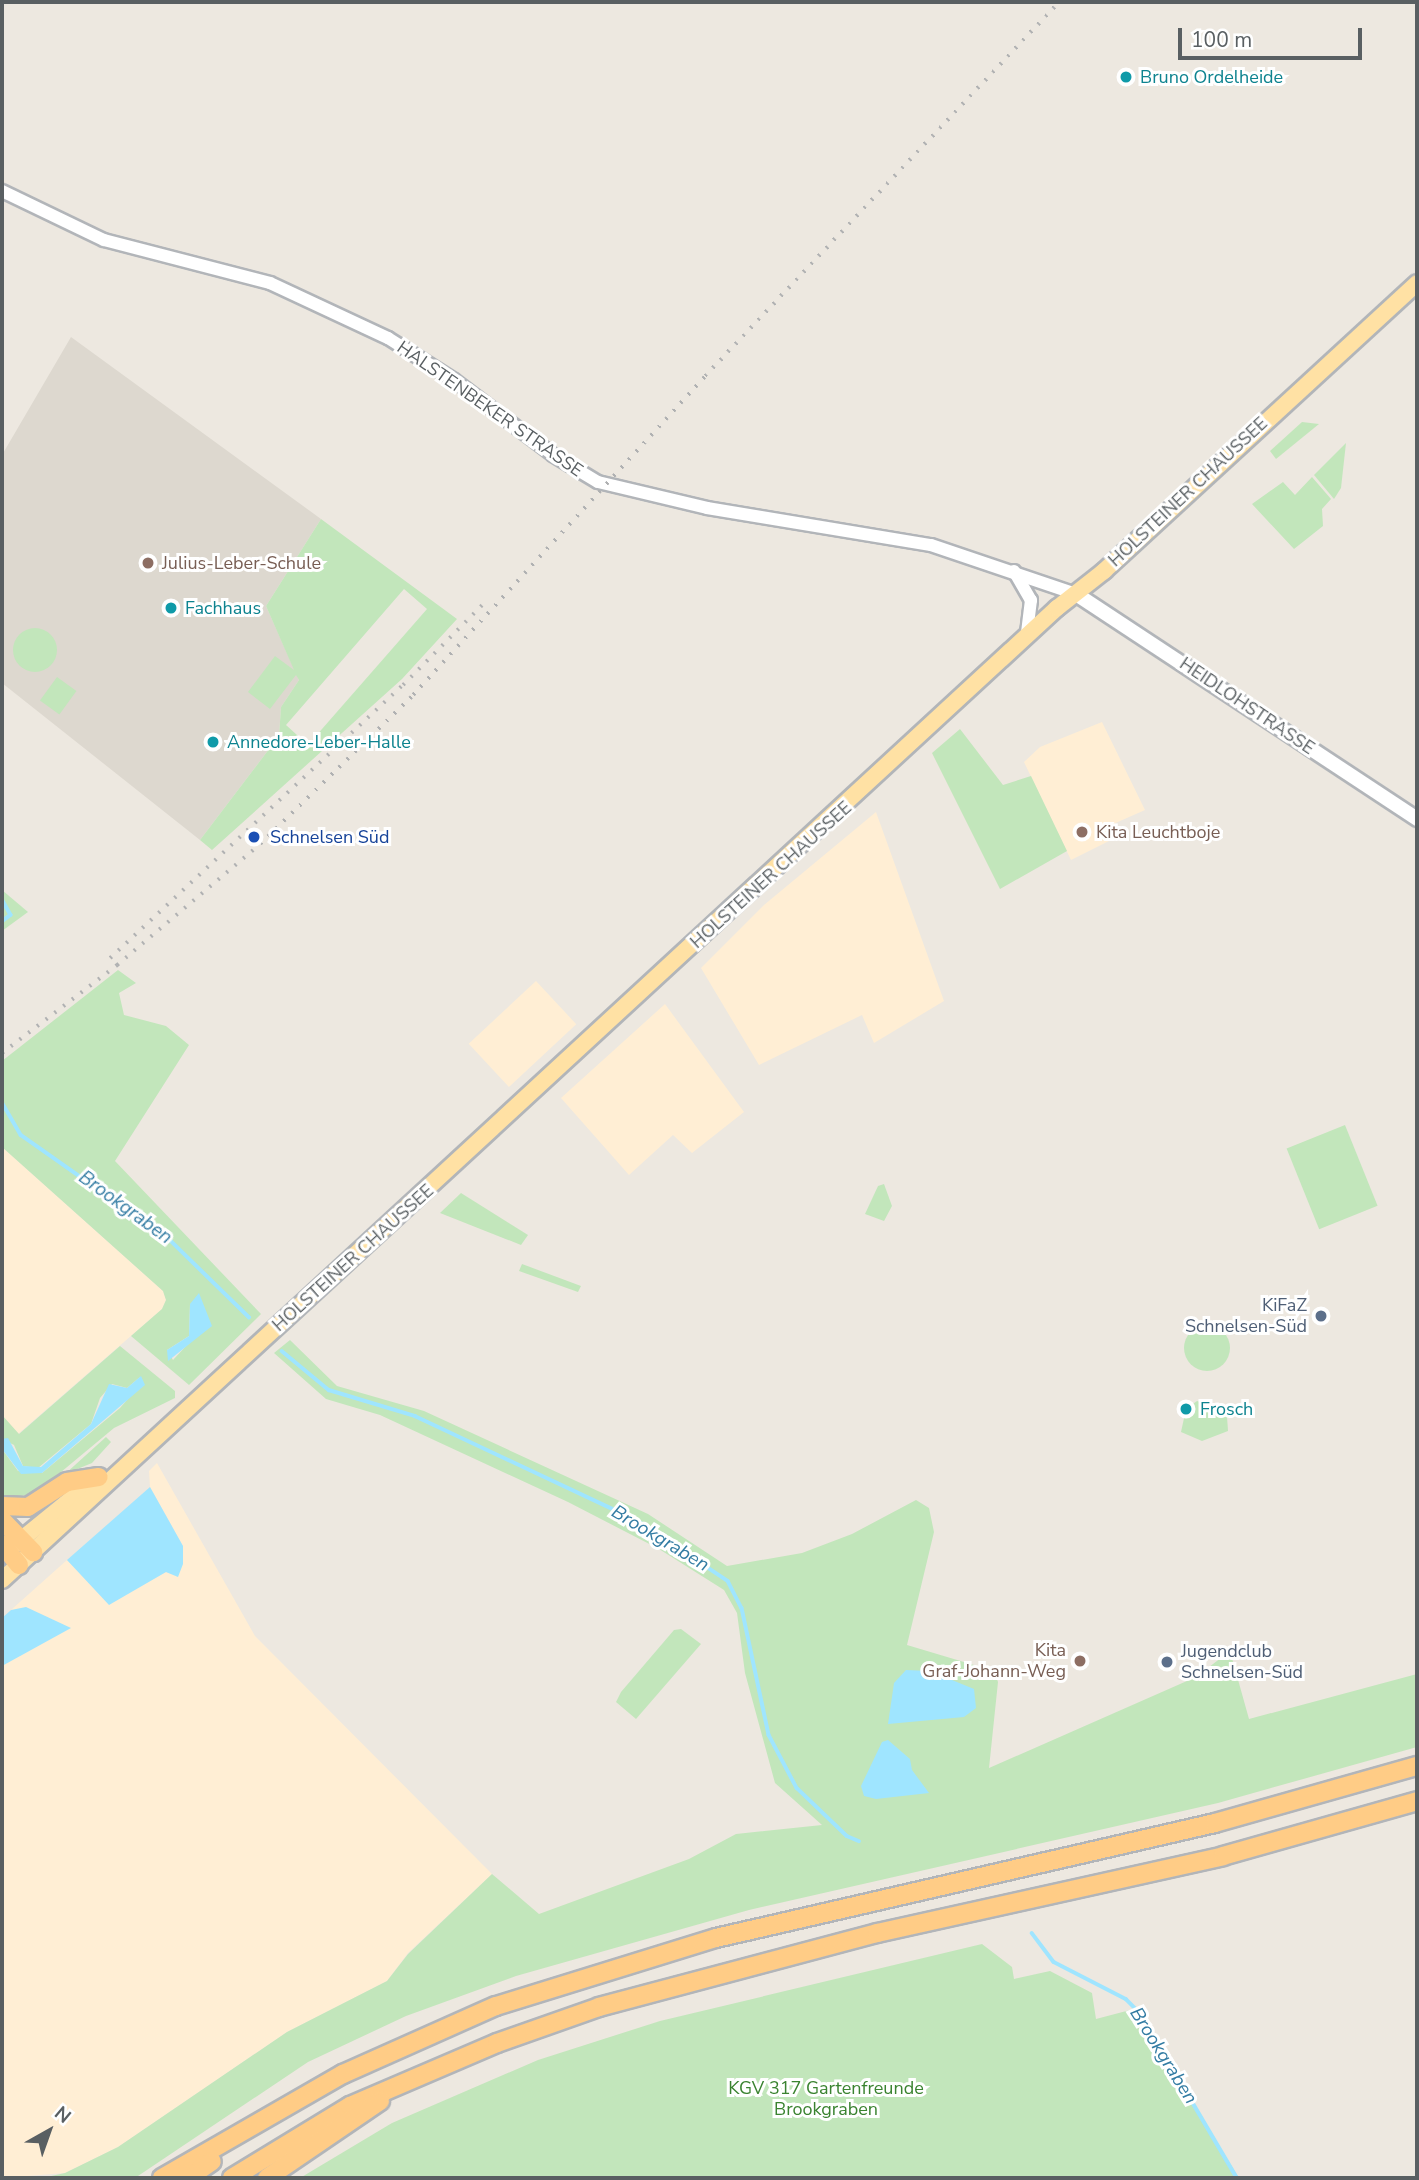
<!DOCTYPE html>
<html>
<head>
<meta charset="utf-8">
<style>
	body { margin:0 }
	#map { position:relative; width:1419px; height:2180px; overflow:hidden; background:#ede8e0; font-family:"Nunito Sans",sans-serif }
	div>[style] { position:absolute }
	.commercial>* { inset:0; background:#ffeed4; transform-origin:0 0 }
	.education>* { inset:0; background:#ddd8cf }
	.green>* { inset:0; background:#c2e6bb; transform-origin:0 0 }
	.round { border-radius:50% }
	.water>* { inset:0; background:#9fe5ff }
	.stream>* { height:3.5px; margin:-1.75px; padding:0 1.75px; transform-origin:1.75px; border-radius:1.75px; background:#9fe5ff }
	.roads { filter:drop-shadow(2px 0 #b2b5b9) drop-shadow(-2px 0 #b2b5b9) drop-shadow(0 2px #b2b5b9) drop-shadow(0 -2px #b2b5b9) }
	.tertiary>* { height:12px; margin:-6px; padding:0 6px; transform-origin:6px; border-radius:6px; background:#fff }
	.secondary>* { height:14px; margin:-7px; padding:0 7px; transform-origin:7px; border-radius:7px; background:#fff }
	.primary>* { height:16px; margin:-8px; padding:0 8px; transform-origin:8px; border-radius:8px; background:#ffe1a4 }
	.motorway>* { height:18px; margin:-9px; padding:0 9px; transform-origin:9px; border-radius:9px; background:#ffcc86 }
	.rail>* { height:3.5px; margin-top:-1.75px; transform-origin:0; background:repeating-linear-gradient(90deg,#b0b1b2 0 2px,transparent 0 11px) }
	.dots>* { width:19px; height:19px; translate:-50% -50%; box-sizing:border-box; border:4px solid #fff; border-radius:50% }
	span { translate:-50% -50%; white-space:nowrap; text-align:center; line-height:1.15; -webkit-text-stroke:6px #fff; paint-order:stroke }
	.culture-label { font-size:18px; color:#0d838f }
	.left { translate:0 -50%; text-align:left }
	.street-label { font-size:18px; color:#595f62 }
	.education-label { font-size:18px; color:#785e54 }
	.right { translate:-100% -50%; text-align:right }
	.transit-label { font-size:18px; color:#164399 }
	.service-label { font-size:18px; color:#4e5e75 }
	.park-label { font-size:18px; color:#3a8330 }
	.water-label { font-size:19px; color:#337ca3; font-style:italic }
	.frame { position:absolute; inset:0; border:4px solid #595f62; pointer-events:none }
	.north { position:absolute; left:14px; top:2096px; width:70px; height:70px; -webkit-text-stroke:5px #fff; paint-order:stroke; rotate:40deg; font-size:19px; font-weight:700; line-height:28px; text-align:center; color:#595f62 }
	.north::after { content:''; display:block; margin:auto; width:24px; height:32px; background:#595f62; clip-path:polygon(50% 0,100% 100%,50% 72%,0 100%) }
	.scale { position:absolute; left:1178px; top:28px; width:184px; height:32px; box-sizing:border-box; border:4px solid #595f62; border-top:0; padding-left:9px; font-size:21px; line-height:24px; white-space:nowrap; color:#595f62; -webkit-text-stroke:5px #fff; paint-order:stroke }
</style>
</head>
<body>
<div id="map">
	<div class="commercial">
		<i style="clip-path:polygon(1102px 722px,1145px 810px,1111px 825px,1117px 837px,1071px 860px,1024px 762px,1040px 747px)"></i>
		<i style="clip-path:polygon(876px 812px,944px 1001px,874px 1043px,862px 1015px,759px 1065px,701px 968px,764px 905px)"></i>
		<i style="left:536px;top:981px;width:59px;height:92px;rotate:47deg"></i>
		<i style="clip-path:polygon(665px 1004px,744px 1112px,692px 1153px,673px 1135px,629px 1175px,561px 1098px)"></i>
		<i style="clip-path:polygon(2px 1147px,163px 1291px,166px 1300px,162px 1309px,18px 1434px,2px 1415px)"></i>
		<i style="clip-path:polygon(157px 1463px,255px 1636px,492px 1874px,408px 1953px,387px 1981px,287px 2032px,118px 2147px,65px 2173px,2px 2178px,2px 1618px,67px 1560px,109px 1604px,166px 1572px,171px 1574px,183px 1546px,150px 1487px,149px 1471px)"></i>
	</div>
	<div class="education">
		<i style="clip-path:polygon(71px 337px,321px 519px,266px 606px,299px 680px,281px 707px,279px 736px,200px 840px,2px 683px,2px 455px)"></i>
	</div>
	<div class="green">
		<i style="clip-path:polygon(1302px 422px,1319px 424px,1276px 459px,1270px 451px)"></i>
		<i style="clip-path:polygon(1346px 443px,1341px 488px,1334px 499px,1314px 475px)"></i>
		<i style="clip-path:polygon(1312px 477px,1331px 499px,1322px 509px,1323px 526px,1294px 549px,1252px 504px,1283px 482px,1295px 495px)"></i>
		<i style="clip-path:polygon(evenodd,321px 519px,457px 619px,402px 679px,212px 850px,200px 840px,279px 736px,281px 707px,299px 680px,296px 675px,270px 709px,248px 692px,275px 656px,294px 670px,266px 606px,321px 519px,404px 589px,427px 609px,308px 745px,286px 725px,404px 589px)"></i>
		<i class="round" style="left:13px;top:628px;width:44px;height:44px"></i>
		<i style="left:57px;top:677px;width:24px;height:29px;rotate:36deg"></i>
		<i style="clip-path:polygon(960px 729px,1003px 785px,1031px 776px,1067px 851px,1000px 889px,932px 753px)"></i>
		<i style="clip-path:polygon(2px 890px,28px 912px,2px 931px)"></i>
		<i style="clip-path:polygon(evenodd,118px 970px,136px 983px,119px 993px,124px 1015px,166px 1026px,189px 1045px,115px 1161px,261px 1314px,189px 1385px,131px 1336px,162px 1309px,166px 1300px,163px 1291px,2px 1147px,2px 1061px,118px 970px,190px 1304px,200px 1304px,206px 1312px,200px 1331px,173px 1360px,167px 1350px,189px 1336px,190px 1304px)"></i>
		<i style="left:1345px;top:1125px;width:87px;height:63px;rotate:68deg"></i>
		<i style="clip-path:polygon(884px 1184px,892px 1206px,884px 1221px,865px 1214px,878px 1186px)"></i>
		<i style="clip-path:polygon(461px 1193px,528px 1235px,521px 1245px,440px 1213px)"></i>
		<i style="clip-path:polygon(522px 1264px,581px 1286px,578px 1292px,519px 1271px)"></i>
		<i class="round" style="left:1184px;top:1325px;width:46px;height:46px"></i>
		<i style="clip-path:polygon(290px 1340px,337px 1386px,424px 1411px,648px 1514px,727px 1566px,802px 1553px,852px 1534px,916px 1500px,929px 1508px,934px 1532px,907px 1645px,994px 1671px,998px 1682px,989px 1768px,1196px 1677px,1230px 1651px,1249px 1719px,1417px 1674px,1417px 1747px,1218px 1803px,749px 1910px,516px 1976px,406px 2016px,308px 2062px,135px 2178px,42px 2178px,65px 2173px,118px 2147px,287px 2032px,387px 1981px,408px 1954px,492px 1874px,539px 1914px,689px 1859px,736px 1834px,822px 1825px,775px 1783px,745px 1673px,737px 1613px,724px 1590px,659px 1549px,568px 1502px,380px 1415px,326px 1399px,274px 1353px)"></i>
		<i style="clip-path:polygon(120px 1346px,175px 1391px,175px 1398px,114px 1428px,37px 1492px,2px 1501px,2px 1449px,18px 1471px,42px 1473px,120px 1408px,134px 1392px,140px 1377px,127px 1388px,112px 1384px,100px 1398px,91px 1424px,38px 1468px,23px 1466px,14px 1445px,2px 1439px,2px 1415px,19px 1434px)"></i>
		<i style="clip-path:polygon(1197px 1401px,1219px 1408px,1227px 1416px,1228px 1431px,1202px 1441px,1181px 1432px,1186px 1409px)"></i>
		<i style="clip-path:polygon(106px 1437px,111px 1442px,92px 1463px,65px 1474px)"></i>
		<i style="clip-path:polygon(681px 1629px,701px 1644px,636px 1719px,616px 1702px,621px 1692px,674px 1630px)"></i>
		<i style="clip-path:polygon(982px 1944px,1012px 1967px,1014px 1979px,1050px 1971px,1092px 1993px,1096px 2019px,1134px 2009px,1239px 2178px,300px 2178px,392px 2123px,538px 2060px,660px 2021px)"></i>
	</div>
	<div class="water">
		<i style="clip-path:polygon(199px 1293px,212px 1326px,168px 1361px,167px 1350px,189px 1336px,190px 1304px)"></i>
		<i style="clip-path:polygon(141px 1376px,145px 1385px,42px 1473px,21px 1474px,2px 1449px,2px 1439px,8px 1438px,23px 1466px,41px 1467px,91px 1424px,109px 1384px,127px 1388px)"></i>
		<i style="clip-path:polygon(150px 1487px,183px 1546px,183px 1564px,178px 1577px,166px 1572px,109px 1605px,67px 1560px)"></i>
		<i style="clip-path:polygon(26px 1607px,71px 1628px,2px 1666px,2px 1618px,11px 1610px)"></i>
		<i style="clip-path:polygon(906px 1670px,930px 1671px,974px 1689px,976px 1708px,964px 1717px,888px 1724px,894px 1683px)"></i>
		<i style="clip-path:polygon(888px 1740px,910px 1759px,912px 1770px,929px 1793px,876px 1799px,864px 1796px,861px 1786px,882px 1742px)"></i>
	</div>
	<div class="stream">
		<i style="left:2px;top:899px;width:18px;rotate:61deg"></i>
		<i style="left:11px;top:915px;width:11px;rotate:142deg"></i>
		<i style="left:2px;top:1102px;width:38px;rotate:60deg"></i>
		<i style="left:21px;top:1135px;width:181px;rotate:35.1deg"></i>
		<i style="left:169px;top:1239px;width:112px;rotate:44.3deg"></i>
		<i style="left:282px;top:1351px;width:61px;rotate:39.7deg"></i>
		<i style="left:329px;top:1390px;width:90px;rotate:16.8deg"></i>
		<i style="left:415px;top:1416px;width:246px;rotate:25.2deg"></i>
		<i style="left:638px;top:1521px;width:108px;rotate:33.7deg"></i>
		<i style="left:728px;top:1581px;width:30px;rotate:63deg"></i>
		<i style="left:742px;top:1608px;width:130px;rotate:78deg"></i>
		<i style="left:769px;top:1735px;width:60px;rotate:62.2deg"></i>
		<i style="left:797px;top:1788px;width:69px;rotate:43.8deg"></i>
		<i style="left:847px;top:1836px;width:13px;rotate:23deg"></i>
		<i style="left:1032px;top:1933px;width:36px;rotate:53deg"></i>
		<i style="left:1054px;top:1962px;width:81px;rotate:27.2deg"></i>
		<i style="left:1126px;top:1999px;width:20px;rotate:45deg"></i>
		<i style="left:1140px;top:2013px;width:191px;rotate:59.5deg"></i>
	</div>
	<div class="roads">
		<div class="tertiary">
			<i style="left:2px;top:191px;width:113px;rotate:25.7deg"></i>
			<i style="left:104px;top:240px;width:171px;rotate:14.5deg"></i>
			<i style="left:270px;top:283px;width:130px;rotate:25deg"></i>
			<i style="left:388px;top:338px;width:78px;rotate:32.5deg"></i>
			<i style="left:454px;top:380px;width:124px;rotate:37.1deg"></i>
			<i style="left:553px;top:455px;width:52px;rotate:31deg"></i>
			<i style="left:598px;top:482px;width:112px;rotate:13.4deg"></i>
			<i style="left:707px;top:508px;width:227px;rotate:9.4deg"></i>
			<i style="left:931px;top:545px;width:153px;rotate:18.7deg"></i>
			<i style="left:1014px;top:571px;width:34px;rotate:60deg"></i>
			<i style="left:1031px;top:600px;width:35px;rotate:97deg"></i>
		</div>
		<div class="secondary">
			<i style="left:1076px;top:594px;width:409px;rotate:33.4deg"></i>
		</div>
		<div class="primary">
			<i style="left:12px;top:1547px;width:111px;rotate:-39.1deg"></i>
			<i style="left:2px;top:1580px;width:1435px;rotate:-42.66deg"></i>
			<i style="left:1057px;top:608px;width:60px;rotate:-38.2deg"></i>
			<i style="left:1104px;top:571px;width:425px;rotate:-42.6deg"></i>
		</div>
		<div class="motorway">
			<i style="left:2px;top:1506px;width:26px;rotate:2deg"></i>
			<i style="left:28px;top:1507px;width:46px;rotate:-32.7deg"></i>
			<i style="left:67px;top:1482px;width:32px;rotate:-9deg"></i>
			<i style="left:2px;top:1520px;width:45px;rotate:45.9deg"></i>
			<i style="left:2px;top:1544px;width:27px;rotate:51deg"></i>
			<i style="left:162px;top:2178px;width:209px;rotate:-29.9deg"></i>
			<i style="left:343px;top:2074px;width:167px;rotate:-24deg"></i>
			<i style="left:496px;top:2006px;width:230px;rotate:-17.2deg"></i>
			<i style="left:716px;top:1938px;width:512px;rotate:-12.98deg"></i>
			<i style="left:1215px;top:1823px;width:210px;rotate:-15.8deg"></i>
			<i style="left:188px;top:2178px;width:29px;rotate:-35deg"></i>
			<i style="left:232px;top:2178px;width:138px;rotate:-31.4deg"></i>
			<i style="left:350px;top:2106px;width:160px;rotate:-23.2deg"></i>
			<i style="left:497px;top:2043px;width:108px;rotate:-19.4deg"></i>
			<i style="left:599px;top:2007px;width:288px;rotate:-14.9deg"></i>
			<i style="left:877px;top:1933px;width:354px;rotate:-12.5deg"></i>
			<i style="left:1223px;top:1856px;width:202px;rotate:-15.8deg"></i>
			<i style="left:267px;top:2178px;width:137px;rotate:-34.3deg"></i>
		</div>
	</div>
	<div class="rail">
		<i style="left:110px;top:958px;width:400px;rotate:-43deg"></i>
		<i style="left:403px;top:685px;width:121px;rotate:-45.3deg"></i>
		<i style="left:2px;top:1053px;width:145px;rotate:-37.4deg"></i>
		<i style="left:117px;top:965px;width:187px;rotate:-40.2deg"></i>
		<i style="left:260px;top:844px;width:214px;rotate:-44.2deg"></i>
		<i style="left:413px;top:695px;width:432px;rotate:-47.5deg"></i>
		<i style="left:705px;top:376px;width:515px;rotate:-46.57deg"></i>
	</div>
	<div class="dots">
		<i style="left:1126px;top:77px;background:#0f9aa8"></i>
		<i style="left:148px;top:563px;background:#8d6e63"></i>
		<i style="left:171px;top:608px;background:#0f9aa8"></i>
		<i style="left:213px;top:742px;background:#0f9aa8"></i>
		<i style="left:1082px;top:832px;background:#8d6e63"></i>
		<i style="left:254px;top:837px;background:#1a4fb4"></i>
		<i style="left:1321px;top:1316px;background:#5c6f8a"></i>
		<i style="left:1186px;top:1409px;background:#0f9aa8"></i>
		<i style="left:1080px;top:1661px;background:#8d6e63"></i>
		<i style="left:1167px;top:1662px;background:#5c6f8a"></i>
	</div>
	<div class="culture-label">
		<span class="left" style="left:1140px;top:77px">Bruno Ordelheide</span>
		<span class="left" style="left:185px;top:608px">Fachhaus</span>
		<span class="left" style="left:227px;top:742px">Annedore-Leber-Halle</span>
		<span class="left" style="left:1200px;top:1409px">Frosch</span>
	</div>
	<div class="street-label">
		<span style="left:490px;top:409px;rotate:35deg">HALSTENBEKER STRASSE</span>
		<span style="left:1188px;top:492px;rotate:-43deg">HOLSTEINER CHAUSSEE</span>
		<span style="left:1247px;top:706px;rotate:34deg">HEIDLOHSTRASSE</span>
		<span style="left:771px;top:875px;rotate:-42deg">HOLSTEINER CHAUSSEE</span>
		<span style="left:353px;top:1258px;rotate:-42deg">HOLSTEINER CHAUSSEE</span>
	</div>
	<div class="education-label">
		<span class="left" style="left:162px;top:563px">Julius-Leber-Schule</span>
		<span class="left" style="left:1096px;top:832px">Kita Leuchtboje</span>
		<span class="right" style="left:1066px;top:1661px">Kita<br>Graf-Johann-Weg</span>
	</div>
	<div class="transit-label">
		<span class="left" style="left:270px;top:837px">Schnelsen Süd</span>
	</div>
	<div class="service-label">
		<span class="right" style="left:1307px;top:1316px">KiFaZ<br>Schnelsen-Süd</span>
		<span class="left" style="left:1181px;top:1662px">Jugendclub<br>Schnelsen-Süd</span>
	</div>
	<div class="park-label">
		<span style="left:826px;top:2099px">KGV 317 Gartenfreunde<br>Brookgraben</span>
	</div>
	<div class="water-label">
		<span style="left:125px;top:1208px;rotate:36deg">Brookgraben</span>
		<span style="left:660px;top:1539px;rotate:31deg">Brookgraben</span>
		<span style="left:1163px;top:2056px;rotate:58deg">Brookgraben</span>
	</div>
	<div class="frame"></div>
	<div class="north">N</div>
	<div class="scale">100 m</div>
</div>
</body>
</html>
